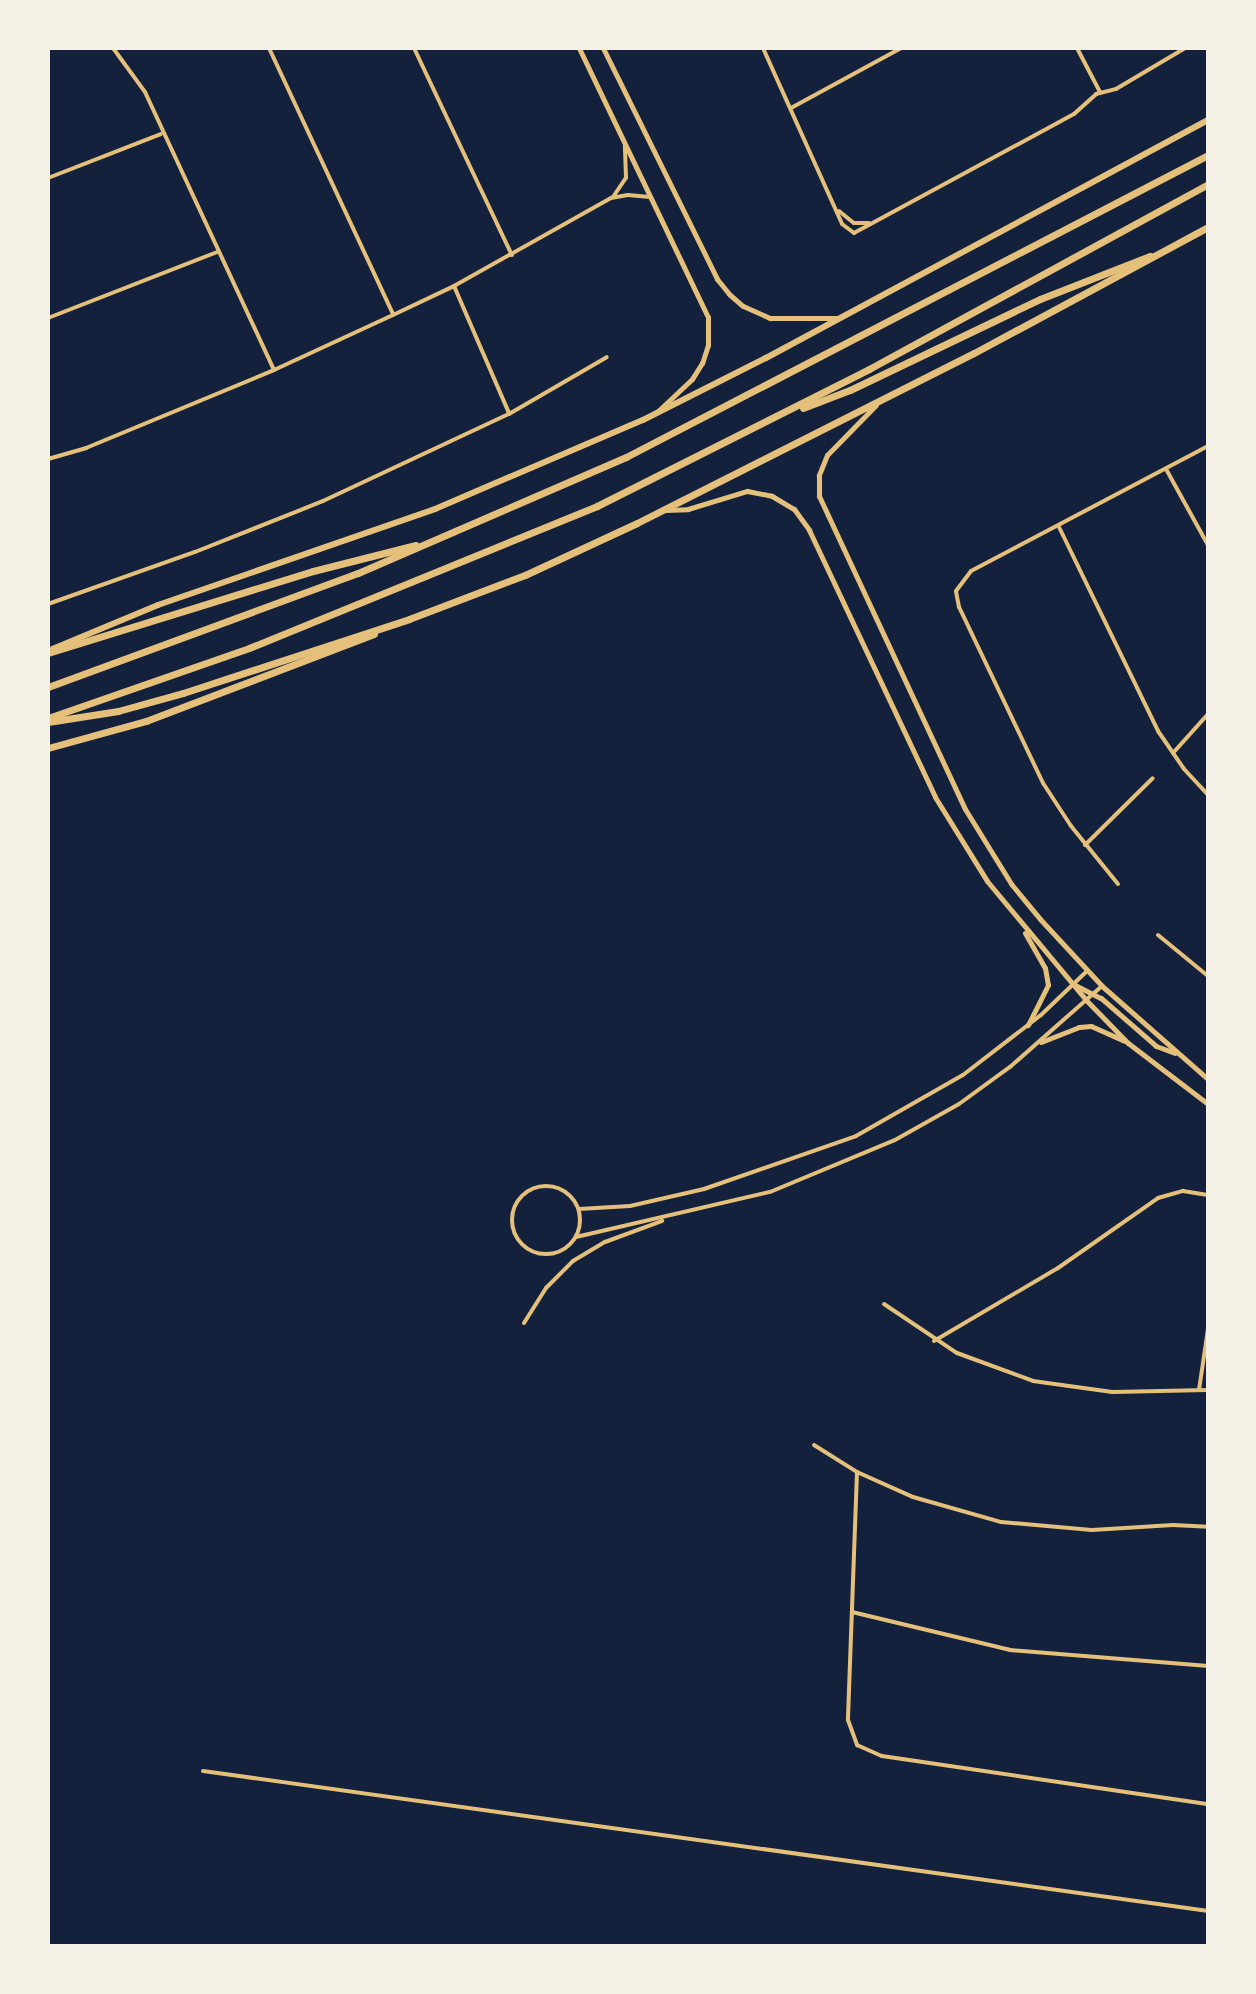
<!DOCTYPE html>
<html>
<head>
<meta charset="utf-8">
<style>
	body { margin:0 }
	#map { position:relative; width:1256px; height:1994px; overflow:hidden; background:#14213d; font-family:Manrope,sans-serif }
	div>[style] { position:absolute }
	.minor>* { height:4px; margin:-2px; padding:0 2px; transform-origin:2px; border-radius:2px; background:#e5c07b }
	.minor>.ring { margin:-2px; padding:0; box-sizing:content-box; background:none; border:4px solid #e5c07b; border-radius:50% }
	.tertiary>* { height:5px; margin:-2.5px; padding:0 2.5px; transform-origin:2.5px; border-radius:2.5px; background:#e5c07b }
	.secondary>* { height:6px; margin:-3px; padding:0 3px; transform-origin:3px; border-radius:3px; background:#e5c07b }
	.primary>* { height:7px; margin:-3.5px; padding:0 3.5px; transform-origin:3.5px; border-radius:3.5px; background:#e5c07b }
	span { translate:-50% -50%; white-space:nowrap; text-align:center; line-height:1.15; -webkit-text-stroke:6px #f6f1e7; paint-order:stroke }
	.frame { position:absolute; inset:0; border:50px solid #f6f1e7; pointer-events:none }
</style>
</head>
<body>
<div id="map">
	<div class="minor">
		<i style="left:113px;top:48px;width:54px;rotate:54deg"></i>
		<i style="left:145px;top:92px;width:306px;rotate:65.1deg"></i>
		<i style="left:269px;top:48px;width:293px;rotate:65deg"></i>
		<i style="left:414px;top:48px;width:229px;rotate:64.7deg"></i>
		<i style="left:763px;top:48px;width:193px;rotate:65.8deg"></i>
		<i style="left:842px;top:224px;width:15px;rotate:37deg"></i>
		<i style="left:854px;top:233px;width:250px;rotate:-28.4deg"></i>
		<i style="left:1074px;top:114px;width:30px;rotate:-42deg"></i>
		<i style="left:1096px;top:94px;width:21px;rotate:-14deg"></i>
		<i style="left:1116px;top:89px;width:80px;rotate:-30.7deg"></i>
		<i style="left:1077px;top:48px;width:50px;rotate:62.4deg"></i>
		<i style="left:791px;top:108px;width:125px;rotate:-28.6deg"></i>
		<i style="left:48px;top:178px;width:121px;rotate:-21.3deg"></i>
		<i style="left:613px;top:197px;width:23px;rotate:-56deg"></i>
		<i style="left:626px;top:178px;width:32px;rotate:-92deg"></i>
		<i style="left:839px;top:211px;width:19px;rotate:39deg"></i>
		<i style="left:854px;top:223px;width:15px"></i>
		<i style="left:454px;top:286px;width:138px;rotate:66.6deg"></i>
		<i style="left:48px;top:318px;width:181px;rotate:-21.3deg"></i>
		<i style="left:48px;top:459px;width:40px;rotate:-16deg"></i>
		<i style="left:86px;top:448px;width:204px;rotate:-22.5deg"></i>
		<i style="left:274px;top:370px;width:131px;rotate:-24.8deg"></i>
		<i style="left:393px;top:315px;width:68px;rotate:-25.4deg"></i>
		<i style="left:454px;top:286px;width:180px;rotate:-29.3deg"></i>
		<i style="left:611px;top:198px;width:17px;rotate:-10deg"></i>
		<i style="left:628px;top:195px;width:22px;rotate:5deg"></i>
		<i style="left:1166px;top:469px;width:87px;rotate:61.1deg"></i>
		<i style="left:1059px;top:527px;width:227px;rotate:64.1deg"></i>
		<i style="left:1158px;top:731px;width:46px;rotate:55.6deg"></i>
		<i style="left:1184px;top:769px;width:35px;rotate:47deg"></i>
		<i style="left:48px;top:604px;width:156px;rotate:-19.5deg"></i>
		<i style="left:195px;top:552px;width:138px;rotate:-21.7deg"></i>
		<i style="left:323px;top:501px;width:205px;rotate:-25.1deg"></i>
		<i style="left:509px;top:414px;width:113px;rotate:-30.2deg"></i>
		<i style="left:1173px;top:753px;width:52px;rotate:-48.1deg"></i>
		<i style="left:1085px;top:845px;width:95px;rotate:-44.6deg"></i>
		<i style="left:1118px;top:884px;width:75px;rotate:-129deg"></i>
		<i style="left:1071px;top:826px;width:51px;rotate:-123.1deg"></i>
		<i style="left:1043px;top:783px;width:195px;rotate:-115.5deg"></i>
		<i style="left:959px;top:607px;width:16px;rotate:-101deg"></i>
		<i style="left:956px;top:591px;width:25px;rotate:-53deg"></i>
		<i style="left:971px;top:571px;width:268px;rotate:-27.8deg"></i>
		<i style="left:1158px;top:935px;width:65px;rotate:39.4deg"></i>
		<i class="ring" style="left:512px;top:1186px;width:64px;height:64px"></i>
		<i style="left:579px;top:1209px;width:51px;rotate:-3.4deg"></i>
		<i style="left:630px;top:1206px;width:76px;rotate:-12.9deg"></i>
		<i style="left:704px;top:1189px;width:161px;rotate:-19.2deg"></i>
		<i style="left:856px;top:1136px;width:123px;rotate:-29.7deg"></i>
		<i style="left:963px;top:1075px;width:98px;rotate:-37.6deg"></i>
		<i style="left:1041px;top:1015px;width:64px;rotate:-43.7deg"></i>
		<i style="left:576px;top:1237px;width:199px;rotate:-13.1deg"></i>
		<i style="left:770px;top:1192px;width:135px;rotate:-22.6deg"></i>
		<i style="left:895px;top:1140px;width:73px;rotate:-29.4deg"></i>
		<i style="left:959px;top:1104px;width:63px;rotate:-36deg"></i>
		<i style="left:1010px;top:1067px;width:123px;rotate:-41.4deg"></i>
		<i style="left:884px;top:1304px;width:88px;rotate:33.9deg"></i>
		<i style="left:957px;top:1353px;width:81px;rotate:20.2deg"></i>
		<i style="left:1033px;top:1381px;width:80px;rotate:7.9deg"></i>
		<i style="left:1112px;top:1392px;width:96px;rotate:-1.2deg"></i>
		<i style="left:524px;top:1323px;width:41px;rotate:-57.8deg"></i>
		<i style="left:546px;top:1288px;width:38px;rotate:-45deg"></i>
		<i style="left:573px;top:1261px;width:37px;rotate:-31deg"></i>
		<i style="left:605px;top:1242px;width:61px;rotate:-20.2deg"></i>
		<i style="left:934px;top:1341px;width:144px;rotate:-30.5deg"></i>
		<i style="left:1058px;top:1268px;width:122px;rotate:-35deg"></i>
		<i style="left:1158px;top:1198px;width:26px;rotate:-16deg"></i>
		<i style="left:1183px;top:1191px;width:25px;rotate:9deg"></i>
		<i style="left:1199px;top:1390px;width:62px;rotate:-81.6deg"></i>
		<i style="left:814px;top:1445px;width:51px;rotate:32.1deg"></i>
		<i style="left:857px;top:1472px;width:61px;rotate:24.1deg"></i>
		<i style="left:913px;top:1497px;width:91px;rotate:15.9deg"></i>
		<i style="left:1001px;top:1522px;width:91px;rotate:5deg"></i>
		<i style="left:1092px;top:1530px;width:81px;rotate:-3.5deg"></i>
		<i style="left:1173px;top:1525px;width:35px;rotate:3deg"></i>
		<i style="left:857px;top:1472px;width:248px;rotate:92.1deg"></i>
		<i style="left:848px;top:1720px;width:27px;rotate:70deg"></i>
		<i style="left:857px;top:1745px;width:27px;rotate:24deg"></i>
		<i style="left:882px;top:1756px;width:330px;rotate:8.4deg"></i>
		<i style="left:852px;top:1612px;width:163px;rotate:13.5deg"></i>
		<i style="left:1010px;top:1650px;width:199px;rotate:4.6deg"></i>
		<i style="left:203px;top:1771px;width:1015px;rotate:7.93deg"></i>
	</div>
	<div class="tertiary">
		<i style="left:579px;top:48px;width:298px;rotate:64.4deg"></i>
		<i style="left:708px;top:317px;width:28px;rotate:90deg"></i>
		<i style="left:708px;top:345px;width:19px;rotate:108deg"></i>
		<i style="left:702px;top:363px;width:19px;rotate:122deg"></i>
		<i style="left:692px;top:379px;width:47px;rotate:136.7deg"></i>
		<i style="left:603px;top:48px;width:258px;rotate:63.7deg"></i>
		<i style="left:717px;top:279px;width:19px;rotate:51deg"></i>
		<i style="left:729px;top:294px;width:18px;rotate:41deg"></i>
		<i style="left:743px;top:306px;width:30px;rotate:24deg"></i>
		<i style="left:770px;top:318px;width:67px"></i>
		<i style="left:876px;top:405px;width:70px;rotate:134.4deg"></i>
		<i style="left:827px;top:455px;width:22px;rotate:112deg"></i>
		<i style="left:819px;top:475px;width:21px;rotate:90deg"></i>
		<i style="left:819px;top:496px;width:345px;rotate:65deg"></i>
		<i style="left:965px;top:809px;width:89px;rotate:58.3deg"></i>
		<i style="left:1012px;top:885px;width:44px;rotate:50.5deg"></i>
		<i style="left:1040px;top:919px;width:91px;rotate:47.2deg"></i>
		<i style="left:1102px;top:986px;width:141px;rotate:41.3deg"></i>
		<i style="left:665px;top:510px;width:23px;rotate:-2deg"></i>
		<i style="left:688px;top:509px;width:62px;rotate:-17deg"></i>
		<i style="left:747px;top:491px;width:25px;rotate:11deg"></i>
		<i style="left:772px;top:496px;width:26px;rotate:31deg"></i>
		<i style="left:794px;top:509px;width:26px;rotate:54deg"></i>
		<i style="left:809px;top:530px;width:295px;rotate:64.7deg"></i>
		<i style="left:935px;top:797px;width:99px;rotate:58.2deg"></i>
		<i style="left:987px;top:881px;width:155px;rotate:50.2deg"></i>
		<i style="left:1086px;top:1000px;width:60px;rotate:45.7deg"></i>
		<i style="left:1128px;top:1043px;width:101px;rotate:37.3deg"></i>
		<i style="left:1025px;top:933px;width:40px;rotate:60.3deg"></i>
		<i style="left:1045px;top:968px;width:17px;rotate:80deg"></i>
		<i style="left:1048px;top:985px;width:45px;rotate:116.6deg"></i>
		<i style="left:1075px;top:985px;width:29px;rotate:27deg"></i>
		<i style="left:1101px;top:998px;width:73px;rotate:41.1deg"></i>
		<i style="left:1156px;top:1046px;width:20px;rotate:20deg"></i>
		<i style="left:1041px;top:1042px;width:41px;rotate:-21.5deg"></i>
		<i style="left:1079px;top:1027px;width:12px;rotate:-5deg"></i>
		<i style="left:1091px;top:1026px;width:36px;rotate:24deg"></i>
	</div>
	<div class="secondary">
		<i style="left:50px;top:650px;width:117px;rotate:-22.6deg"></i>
		<i style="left:158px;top:605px;width:293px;rotate:-19.1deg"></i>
		<i style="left:435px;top:509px;width:226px;rotate:-23.2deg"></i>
		<i style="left:643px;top:420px;width:138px;rotate:-26.8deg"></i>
		<i style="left:766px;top:358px;width:502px;rotate:-28.3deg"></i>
	</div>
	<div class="primary">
		<i style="left:803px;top:408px;width:50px;rotate:-21deg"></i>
		<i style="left:850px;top:390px;width:211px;rotate:-25.6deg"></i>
		<i style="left:1040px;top:299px;width:118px;rotate:-21.4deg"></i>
		<i style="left:48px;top:653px;width:277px;rotate:-17.2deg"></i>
		<i style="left:313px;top:571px;width:106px;rotate:-14.2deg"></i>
		<i style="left:48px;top:687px;width:330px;rotate:-20.2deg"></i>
		<i style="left:358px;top:573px;width:292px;rotate:-23.4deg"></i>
		<i style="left:626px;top:457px;width:656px;rotate:-27.42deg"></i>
		<i style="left:48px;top:718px;width:213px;rotate:-19.2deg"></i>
		<i style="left:249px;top:648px;width:376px;rotate:-22.2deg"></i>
		<i style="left:597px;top:506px;width:305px;rotate:-26.7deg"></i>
		<i style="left:869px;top:369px;width:386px;rotate:-28.6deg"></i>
		<i style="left:48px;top:722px;width:71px;rotate:-8.9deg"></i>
		<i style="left:118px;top:711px;width:67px;rotate:-15.5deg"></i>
		<i style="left:183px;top:693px;width:238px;rotate:-18.1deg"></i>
		<i style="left:409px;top:619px;width:124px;rotate:-20.8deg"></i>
		<i style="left:525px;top:575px;width:123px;rotate:-24.9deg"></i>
		<i style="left:637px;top:523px;width:377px;rotate:-26.8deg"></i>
		<i style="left:974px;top:353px;width:266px;rotate:-28.3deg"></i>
		<i style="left:48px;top:748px;width:102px;rotate:-15.4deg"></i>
		<i style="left:146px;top:721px;width:244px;rotate:-20.9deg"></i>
	</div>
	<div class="frame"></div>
</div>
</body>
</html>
